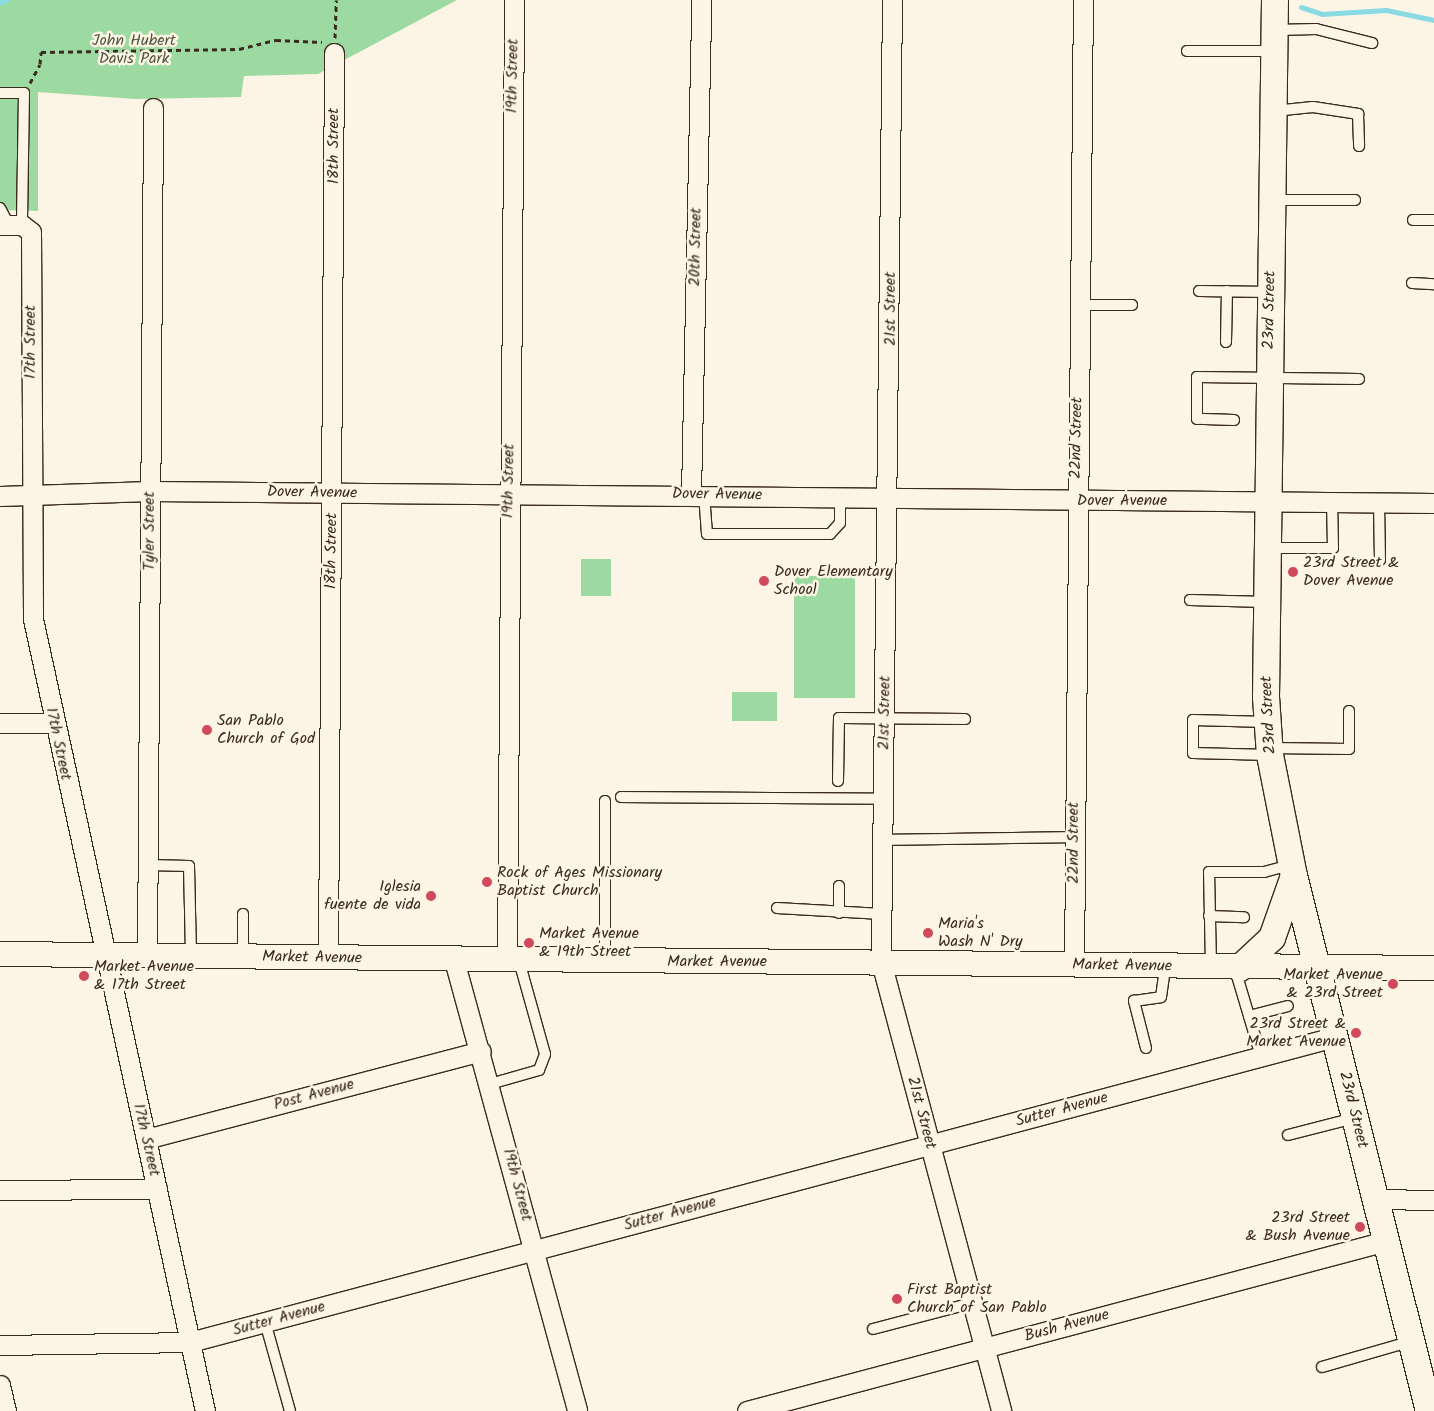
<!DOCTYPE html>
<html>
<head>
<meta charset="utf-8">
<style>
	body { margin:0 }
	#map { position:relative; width:1434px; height:1411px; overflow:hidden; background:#fcf5e5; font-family:Kalam,sans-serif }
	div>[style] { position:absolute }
	.green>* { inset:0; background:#9cdaa2; transform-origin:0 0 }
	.stream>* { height:5px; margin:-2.5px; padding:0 2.5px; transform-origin:2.5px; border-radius:2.5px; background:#8adae4 }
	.path>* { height:3px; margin-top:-1.5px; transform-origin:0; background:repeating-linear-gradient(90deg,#3b2a1e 0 5px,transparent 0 9px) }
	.roads { filter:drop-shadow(1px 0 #3b2a1e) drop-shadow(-1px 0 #3b2a1e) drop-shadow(0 1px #3b2a1e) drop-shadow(0 -1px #3b2a1e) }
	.service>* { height:10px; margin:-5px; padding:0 5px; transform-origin:5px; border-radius:5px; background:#fcf5e5 }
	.minor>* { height:19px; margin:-9.5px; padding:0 9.5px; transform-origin:9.5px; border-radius:9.5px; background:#fcf5e5 }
	.tertiary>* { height:24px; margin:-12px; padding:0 12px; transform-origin:12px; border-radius:12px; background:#fcf5e5 }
	.secondary>* { height:26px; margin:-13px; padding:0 13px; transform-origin:13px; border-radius:13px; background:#fcf5e5 }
	.dots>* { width:14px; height:14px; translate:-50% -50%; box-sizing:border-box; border:2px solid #fcf5e5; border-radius:50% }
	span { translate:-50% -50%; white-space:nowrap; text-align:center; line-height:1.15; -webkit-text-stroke:5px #fcf5e5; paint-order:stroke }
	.park-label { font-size:16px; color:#53563f }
	.street-label { font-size:16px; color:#3b2a1e }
	.poi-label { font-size:16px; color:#3b2a1e }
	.left { translate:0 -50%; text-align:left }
	.right { translate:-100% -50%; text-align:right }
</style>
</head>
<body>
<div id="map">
	<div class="green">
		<i style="clip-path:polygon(0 0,457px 0,318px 74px,244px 76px,241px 97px,135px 99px,38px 92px,38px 211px,0 210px)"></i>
		<i style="left:581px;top:559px;width:30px;height:37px"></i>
		<i style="left:794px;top:576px;width:61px;height:122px"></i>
		<i style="left:732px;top:692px;width:45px;height:29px"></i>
	</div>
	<div class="stream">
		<i style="left:0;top:2px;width:7px;rotate:-16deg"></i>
		<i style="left:1301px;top:7px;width:22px;rotate:18deg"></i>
		<i style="left:1322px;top:14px;width:64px;rotate:-3.6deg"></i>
		<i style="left:1386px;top:10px;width:49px;rotate:11.8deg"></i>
	</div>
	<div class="path">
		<i style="left:335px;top:38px;width:38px;rotate:-88deg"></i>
		<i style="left:30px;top:83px;width:21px;rotate:-62deg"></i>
		<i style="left:40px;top:64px;width:12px;rotate:-85deg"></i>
		<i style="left:41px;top:52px;width:198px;rotate:-0.9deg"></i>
		<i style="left:239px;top:49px;width:38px;rotate:-14deg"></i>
		<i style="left:276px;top:40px;width:46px;rotate:2.5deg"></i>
	</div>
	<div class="roads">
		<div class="service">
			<i style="left:1275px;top:30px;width:41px;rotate:-1.4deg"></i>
			<i style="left:1316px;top:29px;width:58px;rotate:14deg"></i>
			<i style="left:1187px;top:51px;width:86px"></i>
			<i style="left:0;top:93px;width:24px"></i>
			<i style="left:24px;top:93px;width:132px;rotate:90.9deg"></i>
			<i style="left:1274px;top:111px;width:39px;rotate:-6deg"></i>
			<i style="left:1313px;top:107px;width:46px;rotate:8.8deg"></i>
			<i style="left:1358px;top:114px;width:32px;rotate:88deg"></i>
			<i style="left:1273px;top:200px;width:82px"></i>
			<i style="left:0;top:208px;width:19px;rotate:62deg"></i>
			<i style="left:1413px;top:220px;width:21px"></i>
			<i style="left:1412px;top:283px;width:22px;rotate:3deg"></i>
			<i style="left:1199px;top:291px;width:71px;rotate:0.8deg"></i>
			<i style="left:1079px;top:305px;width:53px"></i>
			<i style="left:1226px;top:342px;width:51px;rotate:-88.9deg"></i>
			<i style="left:1234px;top:420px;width:37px;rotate:-178deg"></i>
			<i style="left:1197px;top:419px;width:42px;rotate:-90deg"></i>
			<i style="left:1197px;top:377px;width:162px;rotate:0.7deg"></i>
			<i style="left:704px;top:494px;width:40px;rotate:85.7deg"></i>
			<i style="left:707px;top:534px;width:123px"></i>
			<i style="left:830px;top:534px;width:15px;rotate:-48deg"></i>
			<i style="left:840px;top:523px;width:26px;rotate:-90deg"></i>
			<i style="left:1379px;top:503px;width:57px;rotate:89deg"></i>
			<i style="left:1268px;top:548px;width:65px"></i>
			<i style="left:1333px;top:548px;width:47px;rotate:-91.2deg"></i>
			<i style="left:1190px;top:600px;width:76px;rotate:1.5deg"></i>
			<i style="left:1267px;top:722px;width:74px;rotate:-178.5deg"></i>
			<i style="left:1193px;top:720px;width:33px;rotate:90deg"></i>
			<i style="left:1193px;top:753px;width:77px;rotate:1.5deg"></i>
			<i style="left:1270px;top:748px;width:79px;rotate:0.7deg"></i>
			<i style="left:1349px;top:749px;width:38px;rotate:-90deg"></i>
			<i style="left:838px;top:781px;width:63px;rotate:-89.1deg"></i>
			<i style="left:839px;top:718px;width:126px;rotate:0.5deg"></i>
			<i style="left:621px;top:797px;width:263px;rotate:0.4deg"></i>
			<i style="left:883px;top:840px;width:192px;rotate:-0.9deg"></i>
			<i style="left:148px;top:865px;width:41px;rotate:1.4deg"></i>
			<i style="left:189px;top:866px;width:90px;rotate:88.7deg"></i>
			<i style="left:777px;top:908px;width:105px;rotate:3.3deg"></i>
			<i style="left:839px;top:913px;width:27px;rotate:-90deg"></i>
			<i style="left:243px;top:914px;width:42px;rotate:90deg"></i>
			<i style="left:1209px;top:916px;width:35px;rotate:2deg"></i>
			<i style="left:605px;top:960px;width:159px;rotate:-90deg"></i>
			<i style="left:1211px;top:966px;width:94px;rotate:-91.2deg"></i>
			<i style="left:1209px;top:872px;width:55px"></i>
			<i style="left:1264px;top:872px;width:28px;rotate:-15deg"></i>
			<i style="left:1235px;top:969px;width:91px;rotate:73.4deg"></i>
			<i style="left:1249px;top:1016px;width:40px;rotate:-14.4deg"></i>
			<i style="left:1146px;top:1048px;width:49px;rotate:-104.3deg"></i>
			<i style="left:1134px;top:1001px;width:27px;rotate:-8deg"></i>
			<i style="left:1161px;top:997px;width:30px;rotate:-82deg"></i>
			<i style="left:490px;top:1084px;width:51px;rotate:-15.9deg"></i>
			<i style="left:539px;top:1070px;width:17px;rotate:-69deg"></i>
			<i style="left:545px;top:1054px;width:97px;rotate:-105.6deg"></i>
			<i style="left:1288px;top:1135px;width:68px;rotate:-14.4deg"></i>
			<i style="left:265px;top:1322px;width:92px;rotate:74.3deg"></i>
			<i style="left:873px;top:1329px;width:102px;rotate:-14.7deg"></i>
			<i style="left:1322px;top:1367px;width:94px;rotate:-16.1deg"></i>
		</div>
		<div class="minor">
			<i style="left:892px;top:0;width:962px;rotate:90.66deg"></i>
			<i style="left:881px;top:962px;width:465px;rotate:75deg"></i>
			<i style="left:0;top:225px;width:22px"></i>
			<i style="left:22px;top:225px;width:11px;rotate:38deg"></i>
			<i style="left:31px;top:232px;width:387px;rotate:89.7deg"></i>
			<i style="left:33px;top:619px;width:810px;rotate:77.75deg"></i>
			<i style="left:691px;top:494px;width:494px;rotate:-88.8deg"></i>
			<i style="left:0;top:496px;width:150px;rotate:-1.9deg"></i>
			<i style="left:150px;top:491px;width:1284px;rotate:0.54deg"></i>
			<i style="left:0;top:723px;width:54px"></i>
			<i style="left:147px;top:955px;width:847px;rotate:-89.59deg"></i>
			<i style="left:328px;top:958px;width:905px;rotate:-89.62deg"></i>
			<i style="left:454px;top:960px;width:467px;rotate:74.7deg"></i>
			<i style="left:507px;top:961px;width:961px;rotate:-89.58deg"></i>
			<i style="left:1074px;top:965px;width:965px;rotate:-89.47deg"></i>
			<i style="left:146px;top:1139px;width:346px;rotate:-14.7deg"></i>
			<i style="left:0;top:1190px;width:157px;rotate:-0.4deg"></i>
			<i style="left:1376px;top:1199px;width:58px;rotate:1deg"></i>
			<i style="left:0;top:1345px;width:190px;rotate:-0.9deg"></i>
			<i style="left:190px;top:1342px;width:1184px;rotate:-14.93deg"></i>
			<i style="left:0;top:1385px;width:27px;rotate:77deg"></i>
			<i style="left:747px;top:1411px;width:661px;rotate:-14.9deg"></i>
		</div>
		<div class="tertiary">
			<i style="left:0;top:954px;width:1434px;rotate:0.56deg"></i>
		</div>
		<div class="secondary">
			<i style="left:1275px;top:0;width:697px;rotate:90.74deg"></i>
			<i style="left:1266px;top:697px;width:58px;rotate:86.1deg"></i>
			<i style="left:1270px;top:755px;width:123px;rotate:78.8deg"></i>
			<i style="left:1294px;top:876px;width:552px;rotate:75.84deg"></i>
			<i style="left:1240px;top:968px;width:44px;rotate:-43.2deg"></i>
			<i style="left:1272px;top:938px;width:66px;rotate:-70.5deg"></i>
		</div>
	</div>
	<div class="dots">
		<i style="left:1293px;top:572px;background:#d1495b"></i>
		<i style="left:764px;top:581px;background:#d1495b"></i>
		<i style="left:207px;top:730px;background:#d1495b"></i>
		<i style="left:487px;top:882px;background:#d1495b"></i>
		<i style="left:431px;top:896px;background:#d1495b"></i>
		<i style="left:928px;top:933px;background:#d1495b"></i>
		<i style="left:529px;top:943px;background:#d1495b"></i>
		<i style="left:84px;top:976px;background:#d1495b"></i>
		<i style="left:1393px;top:984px;background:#d1495b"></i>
		<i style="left:1356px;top:1033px;background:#d1495b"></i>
		<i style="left:1360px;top:1227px;background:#d1495b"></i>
		<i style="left:897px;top:1299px;background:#d1495b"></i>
	</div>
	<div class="park-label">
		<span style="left:134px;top:50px">John Hubert<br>Davis Park</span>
	</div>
	<div class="street-label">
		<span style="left:513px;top:76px;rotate:-89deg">19th Street</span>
		<span style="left:334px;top:146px;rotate:-90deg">18th Street</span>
		<span style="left:696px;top:247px;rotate:-89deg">20th Street</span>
		<span style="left:891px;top:309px;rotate:-90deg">21st Street</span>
		<span style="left:1270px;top:310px;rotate:-89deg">23rd Street</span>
		<span style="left:31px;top:342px;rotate:-90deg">17th Street</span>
		<span style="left:1077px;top:438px;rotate:-89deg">22nd Street</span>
		<span style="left:509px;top:481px;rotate:-89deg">19th Street</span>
		<span style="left:312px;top:493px;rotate:1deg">Dover Avenue</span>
		<span style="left:717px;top:495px;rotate:1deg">Dover Avenue</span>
		<span style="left:1122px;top:501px">Dover Avenue</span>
		<span style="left:150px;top:531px;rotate:-90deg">Tyler Street</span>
		<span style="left:332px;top:551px;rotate:-89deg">18th Street</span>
		<span style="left:885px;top:713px;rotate:-89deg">21st Street</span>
		<span style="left:1269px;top:715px;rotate:-93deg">23rd Street</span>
		<span style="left:58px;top:744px;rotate:78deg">17th Street</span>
		<span style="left:1074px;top:843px;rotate:-90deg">22nd Street</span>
		<span style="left:312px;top:958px;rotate:1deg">Market Avenue</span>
		<span style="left:717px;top:962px">Market Avenue</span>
		<span style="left:1122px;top:966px;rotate:1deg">Market Avenue</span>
		<span style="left:314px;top:1095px;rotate:-15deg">Post Avenue</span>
		<span style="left:1062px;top:1110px;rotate:-15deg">Sutter Avenue</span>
		<span style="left:1353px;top:1110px;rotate:76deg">23rd Street</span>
		<span style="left:921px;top:1113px;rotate:75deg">21st Street</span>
		<span style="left:146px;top:1140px;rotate:77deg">17th Street</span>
		<span style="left:517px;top:1185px;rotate:75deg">19th Street</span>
		<span style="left:670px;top:1214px;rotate:-15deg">Sutter Avenue</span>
		<span style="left:279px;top:1319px;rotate:-15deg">Sutter Avenue</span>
		<span style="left:1067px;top:1326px;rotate:-15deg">Bush Avenue</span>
	</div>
	<div class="poi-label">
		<span class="left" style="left:1303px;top:572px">23rd Street &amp;<br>Dover Avenue</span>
		<span class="left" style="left:774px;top:581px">Dover Elementary<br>School</span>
		<span class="left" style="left:217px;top:730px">San Pablo<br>Church of God</span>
		<span class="left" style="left:497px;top:882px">Rock of Ages Missionary<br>Baptist Church</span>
		<span class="right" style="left:421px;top:896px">Iglesia<br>fuente de vida</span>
		<span class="left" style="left:938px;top:933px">Maria's<br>Wash N' Dry</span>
		<span class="left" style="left:539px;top:943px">Market Avenue<br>&amp; 19th Street</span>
		<span class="left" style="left:94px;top:976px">Market Avenue<br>&amp; 17th Street</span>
		<span class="right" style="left:1383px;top:984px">Market Avenue<br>&amp; 23rd Street</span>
		<span class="right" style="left:1346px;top:1033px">23rd Street &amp;<br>Market Avenue</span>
		<span class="right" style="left:1350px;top:1227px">23rd Street<br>&amp; Bush Avenue</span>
		<span class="left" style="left:907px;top:1299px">First Baptist<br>Church of San Pablo</span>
	</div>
</div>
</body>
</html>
